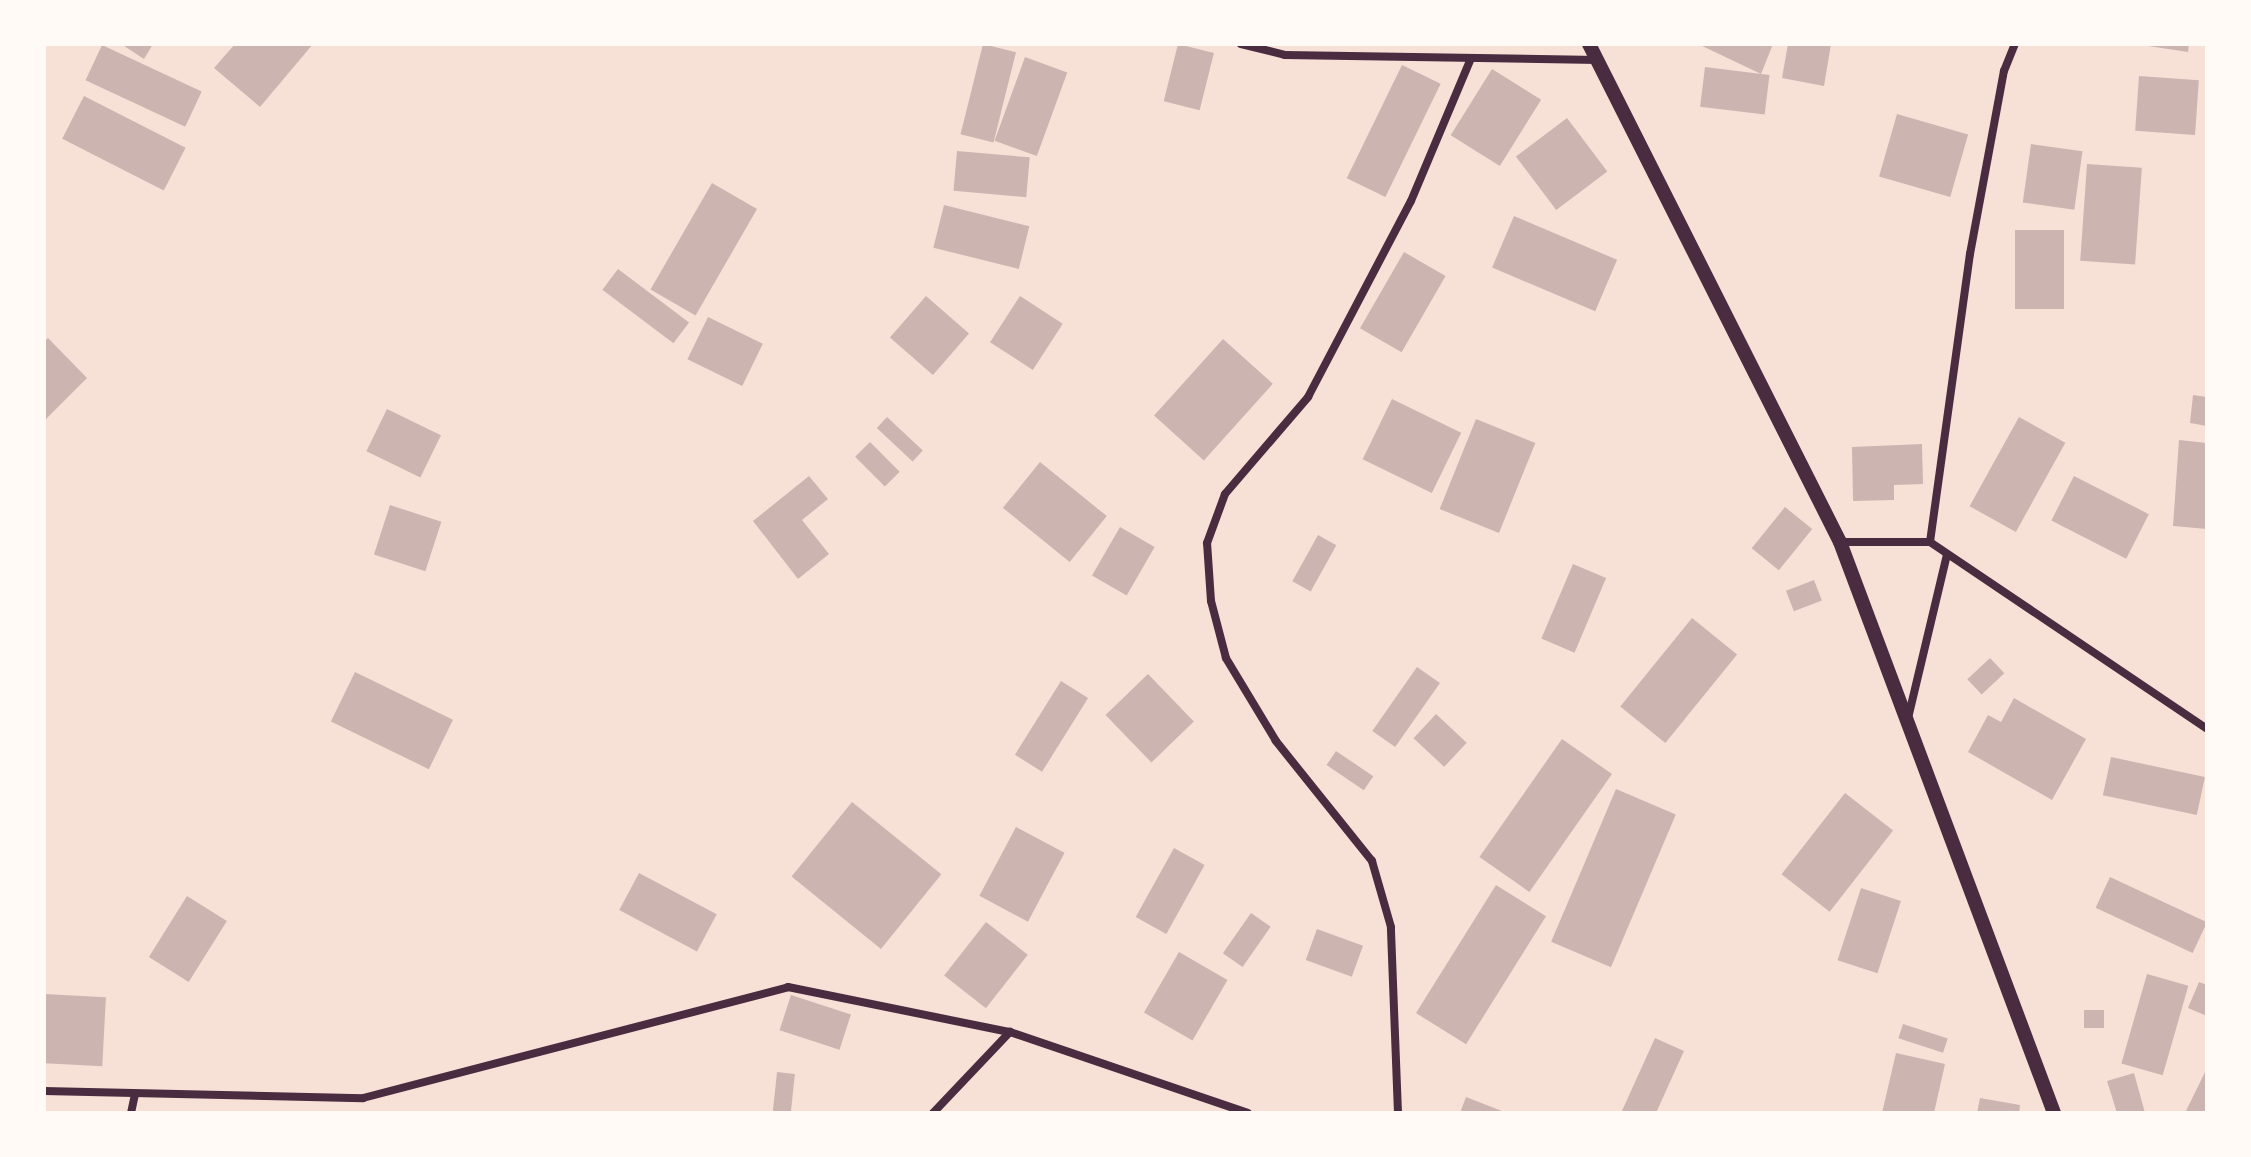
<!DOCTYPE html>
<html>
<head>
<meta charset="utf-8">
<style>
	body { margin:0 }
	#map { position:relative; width:2251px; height:1157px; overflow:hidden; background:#f7e1d7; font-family:"Fira Sans",sans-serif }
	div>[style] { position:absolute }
	.building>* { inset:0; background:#ccb4b1; transform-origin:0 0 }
	.minor>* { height:8px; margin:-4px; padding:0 4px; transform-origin:4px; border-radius:4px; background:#4a2c40 }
	.tertiary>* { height:14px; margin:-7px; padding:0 7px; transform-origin:7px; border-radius:7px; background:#4a2c40 }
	span { translate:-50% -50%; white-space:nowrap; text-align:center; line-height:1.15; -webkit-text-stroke:8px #fffaf5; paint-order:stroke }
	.frame { position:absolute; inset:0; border:46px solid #fffaf5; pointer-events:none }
</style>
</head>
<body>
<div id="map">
	<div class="building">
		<i style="clip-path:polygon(121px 44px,153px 44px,144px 59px)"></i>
		<i style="clip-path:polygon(235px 44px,313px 44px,260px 107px,214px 68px)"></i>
		<i style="left:983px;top:44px;width:34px;height:93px;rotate:14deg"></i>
		<i style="left:1178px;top:44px;width:37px;height:59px;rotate:14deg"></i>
		<i style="clip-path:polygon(1698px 44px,1773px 44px,1761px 74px)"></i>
		<i style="clip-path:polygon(1788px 44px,1831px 44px,1824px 86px,1782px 78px)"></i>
		<i style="clip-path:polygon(2135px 44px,2189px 44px,2188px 52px)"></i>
		<i style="left:102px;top:45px;width:110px;height:39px;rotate:25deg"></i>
		<i style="left:1025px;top:57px;width:45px;height:89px;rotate:20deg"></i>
		<i style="left:1402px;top:65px;width:43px;height:126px;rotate:26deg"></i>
		<i style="left:1705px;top:67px;width:65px;height:40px;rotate:7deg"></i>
		<i style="left:1492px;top:69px;width:58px;height:78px;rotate:32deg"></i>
		<i style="left:2139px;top:76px;width:60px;height:55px;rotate:4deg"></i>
		<i style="left:84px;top:96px;width:114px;height:48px;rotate:27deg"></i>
		<i style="left:1897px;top:114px;width:74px;height:65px;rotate:16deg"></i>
		<i style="left:1567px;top:118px;width:67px;height:64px;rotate:53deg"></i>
		<i style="left:2031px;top:144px;width:52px;height:59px;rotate:8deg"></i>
		<i style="left:957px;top:151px;width:73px;height:40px;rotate:5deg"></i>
		<i style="left:2087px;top:164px;width:55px;height:97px;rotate:4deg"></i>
		<i style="left:712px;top:183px;width:52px;height:123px;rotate:30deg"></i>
		<i style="left:944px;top:205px;width:88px;height:44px;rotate:14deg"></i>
		<i style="left:1514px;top:216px;width:112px;height:56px;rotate:23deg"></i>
		<i style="left:2064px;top:230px;width:79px;height:49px;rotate:90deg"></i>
		<i style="left:1404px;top:252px;width:48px;height:88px;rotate:30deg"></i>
		<i style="left:618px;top:269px;width:89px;height:26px;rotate:37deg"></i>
		<i style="left:926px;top:296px;width:57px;height:55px;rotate:41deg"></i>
		<i style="left:1020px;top:296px;width:51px;height:55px;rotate:33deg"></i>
		<i style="left:708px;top:317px;width:61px;height:47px;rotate:26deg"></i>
		<i style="clip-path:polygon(48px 338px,87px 378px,44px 421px,44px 342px)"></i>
		<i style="left:1223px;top:339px;width:67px;height:103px;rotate:42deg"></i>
		<i style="clip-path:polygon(2193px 395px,2207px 397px,2207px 426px,2190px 423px)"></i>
		<i style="left:1392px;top:399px;width:77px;height:67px;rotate:26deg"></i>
		<i style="left:387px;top:409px;width:60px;height:47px;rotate:26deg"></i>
		<i style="left:887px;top:417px;width:49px;height:15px;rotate:43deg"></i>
		<i style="left:2019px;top:417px;width:53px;height:102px;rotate:29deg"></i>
		<i style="left:1476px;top:419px;width:64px;height:97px;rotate:22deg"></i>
		<i style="clip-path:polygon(2179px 440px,2207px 443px,2207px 529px,2173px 526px)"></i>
		<i style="left:870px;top:442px;width:42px;height:21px;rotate:45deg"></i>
		<i style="clip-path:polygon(1922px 444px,1923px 484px,1894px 485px,1894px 500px,1853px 501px,1852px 447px)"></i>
		<i style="left:1040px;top:462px;width:86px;height:59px;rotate:39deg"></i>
		<i style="clip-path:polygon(809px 476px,828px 499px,802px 520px,829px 554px,798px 579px,753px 521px)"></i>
		<i style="left:2074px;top:476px;width:84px;height:50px;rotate:27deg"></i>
		<i style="left:390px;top:505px;width:54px;height:52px;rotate:18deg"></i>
		<i style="left:1785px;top:507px;width:35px;height:53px;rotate:39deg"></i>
		<i style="left:1120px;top:527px;width:40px;height:56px;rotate:30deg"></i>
		<i style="left:1318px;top:535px;width:21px;height:53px;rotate:29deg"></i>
		<i style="left:1573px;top:564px;width:36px;height:81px;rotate:23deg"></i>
		<i style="left:1814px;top:580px;width:22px;height:30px;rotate:69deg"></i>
		<i style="left:1692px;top:618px;width:58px;height:114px;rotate:39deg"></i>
		<i style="left:1990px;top:658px;width:21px;height:31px;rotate:47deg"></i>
		<i style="left:1417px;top:667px;width:28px;height:78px;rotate:35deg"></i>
		<i style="left:355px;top:672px;width:109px;height:55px;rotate:26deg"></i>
		<i style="left:1148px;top:674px;width:66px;height:59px;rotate:46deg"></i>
		<i style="left:1061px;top:681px;width:32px;height:87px;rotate:32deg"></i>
		<i style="clip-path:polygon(2014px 698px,2086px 739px,2052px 800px,1968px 752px,1988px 715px,2001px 722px)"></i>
		<i style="left:1436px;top:714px;width:42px;height:33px;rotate:43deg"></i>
		<i style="left:1562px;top:739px;width:61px;height:144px;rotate:35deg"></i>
		<i style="left:1336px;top:751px;width:45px;height:17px;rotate:34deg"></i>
		<i style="left:2111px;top:757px;width:96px;height:39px;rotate:12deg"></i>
		<i style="left:1616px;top:789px;width:65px;height:166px;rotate:23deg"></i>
		<i style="left:1845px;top:793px;width:61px;height:103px;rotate:38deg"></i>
		<i style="left:852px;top:802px;width:115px;height:96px;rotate:39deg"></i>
		<i style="left:1016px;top:827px;width:55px;height:78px;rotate:28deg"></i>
		<i style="left:1174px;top:848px;width:35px;height:79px;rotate:29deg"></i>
		<i style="left:639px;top:873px;width:88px;height:42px;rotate:28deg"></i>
		<i style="left:2110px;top:877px;width:107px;height:34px;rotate:25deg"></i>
		<i style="left:1496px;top:885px;width:59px;height:151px;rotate:32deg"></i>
		<i style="left:1861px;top:888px;width:42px;height:76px;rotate:18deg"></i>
		<i style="left:187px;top:896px;width:47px;height:72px;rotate:32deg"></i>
		<i style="left:1251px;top:913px;width:24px;height:49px;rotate:35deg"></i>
		<i style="left:986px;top:922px;width:53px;height:68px;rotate:38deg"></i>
		<i style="left:1317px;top:929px;width:49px;height:33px;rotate:20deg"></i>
		<i style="left:1179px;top:952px;width:56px;height:70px;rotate:30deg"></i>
		<i style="left:2147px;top:974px;width:43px;height:93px;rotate:16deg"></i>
		<i style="clip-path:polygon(2199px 982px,2207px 985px,2207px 1016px,2188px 1008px)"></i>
		<i style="left:44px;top:994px;width:62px;height:69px;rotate:3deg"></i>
		<i style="left:791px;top:995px;width:63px;height:37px;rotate:18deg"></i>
		<i style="left:2084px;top:1010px;width:20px;height:18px"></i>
		<i style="left:1903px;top:1024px;width:47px;height:15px;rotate:18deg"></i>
		<i style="clip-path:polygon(1655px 1038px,1684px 1051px,1656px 1113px,1621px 1113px)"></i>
		<i style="clip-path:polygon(1896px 1053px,1945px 1064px,1934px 1113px,1882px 1113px)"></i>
		<i style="clip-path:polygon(2207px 1068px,2207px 1113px,2185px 1113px)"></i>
		<i style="left:777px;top:1072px;width:18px;height:41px;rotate:6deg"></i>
		<i style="clip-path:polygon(2134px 1073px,2145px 1113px,2117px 1113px,2107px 1081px)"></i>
		<i style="clip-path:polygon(1466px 1097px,1507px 1113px,1460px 1113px)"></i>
		<i style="clip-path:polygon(1980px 1098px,2020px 1105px,2019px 1113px,1977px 1113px)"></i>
	</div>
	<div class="minor">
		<i style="left:1241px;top:44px;width:45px;rotate:14deg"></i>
		<i style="left:1285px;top:55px;width:313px;rotate:0.9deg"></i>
		<i style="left:1840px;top:542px;width:90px"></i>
		<i style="left:1930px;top:542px;width:334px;rotate:34deg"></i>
		<i style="left:1930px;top:542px;width:291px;rotate:-82.1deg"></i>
		<i style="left:1970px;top:254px;width:186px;rotate:-79.5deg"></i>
		<i style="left:2004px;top:71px;width:29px;rotate:-68deg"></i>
		<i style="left:1909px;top:714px;width:164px;rotate:-76.6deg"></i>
		<i style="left:44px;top:1091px;width:319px;rotate:1.3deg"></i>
		<i style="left:363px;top:1098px;width:439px;rotate:-14.6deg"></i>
		<i style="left:788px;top:987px;width:227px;rotate:11.5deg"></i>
		<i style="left:1010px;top:1032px;width:251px;rotate:18.8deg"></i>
		<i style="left:131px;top:1113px;width:19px;rotate:-78deg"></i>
		<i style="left:933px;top:1113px;width:112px;rotate:-46.5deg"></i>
		<i style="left:1398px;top:1113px;width:186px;rotate:-92.2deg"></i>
		<i style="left:1391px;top:927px;width:69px;rotate:-106.1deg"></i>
		<i style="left:1372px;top:861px;width:154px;rotate:-128.7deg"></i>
		<i style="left:1276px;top:741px;width:97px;rotate:-121.1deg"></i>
		<i style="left:1226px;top:658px;width:59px;rotate:-104.7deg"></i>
		<i style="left:1211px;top:601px;width:58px;rotate:-93.9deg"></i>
		<i style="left:1207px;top:543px;width:52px;rotate:-69.8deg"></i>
		<i style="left:1225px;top:494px;width:128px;rotate:-49.4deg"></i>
		<i style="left:1308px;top:397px;width:221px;rotate:-62.3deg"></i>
		<i style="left:1411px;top:201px;width:155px;rotate:-67.2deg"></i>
	</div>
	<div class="tertiary">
		<i style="left:1589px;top:44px;width:558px;rotate:63.25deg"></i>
		<i style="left:1840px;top:542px;width:610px;rotate:69.45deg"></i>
	</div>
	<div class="frame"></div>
</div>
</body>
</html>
